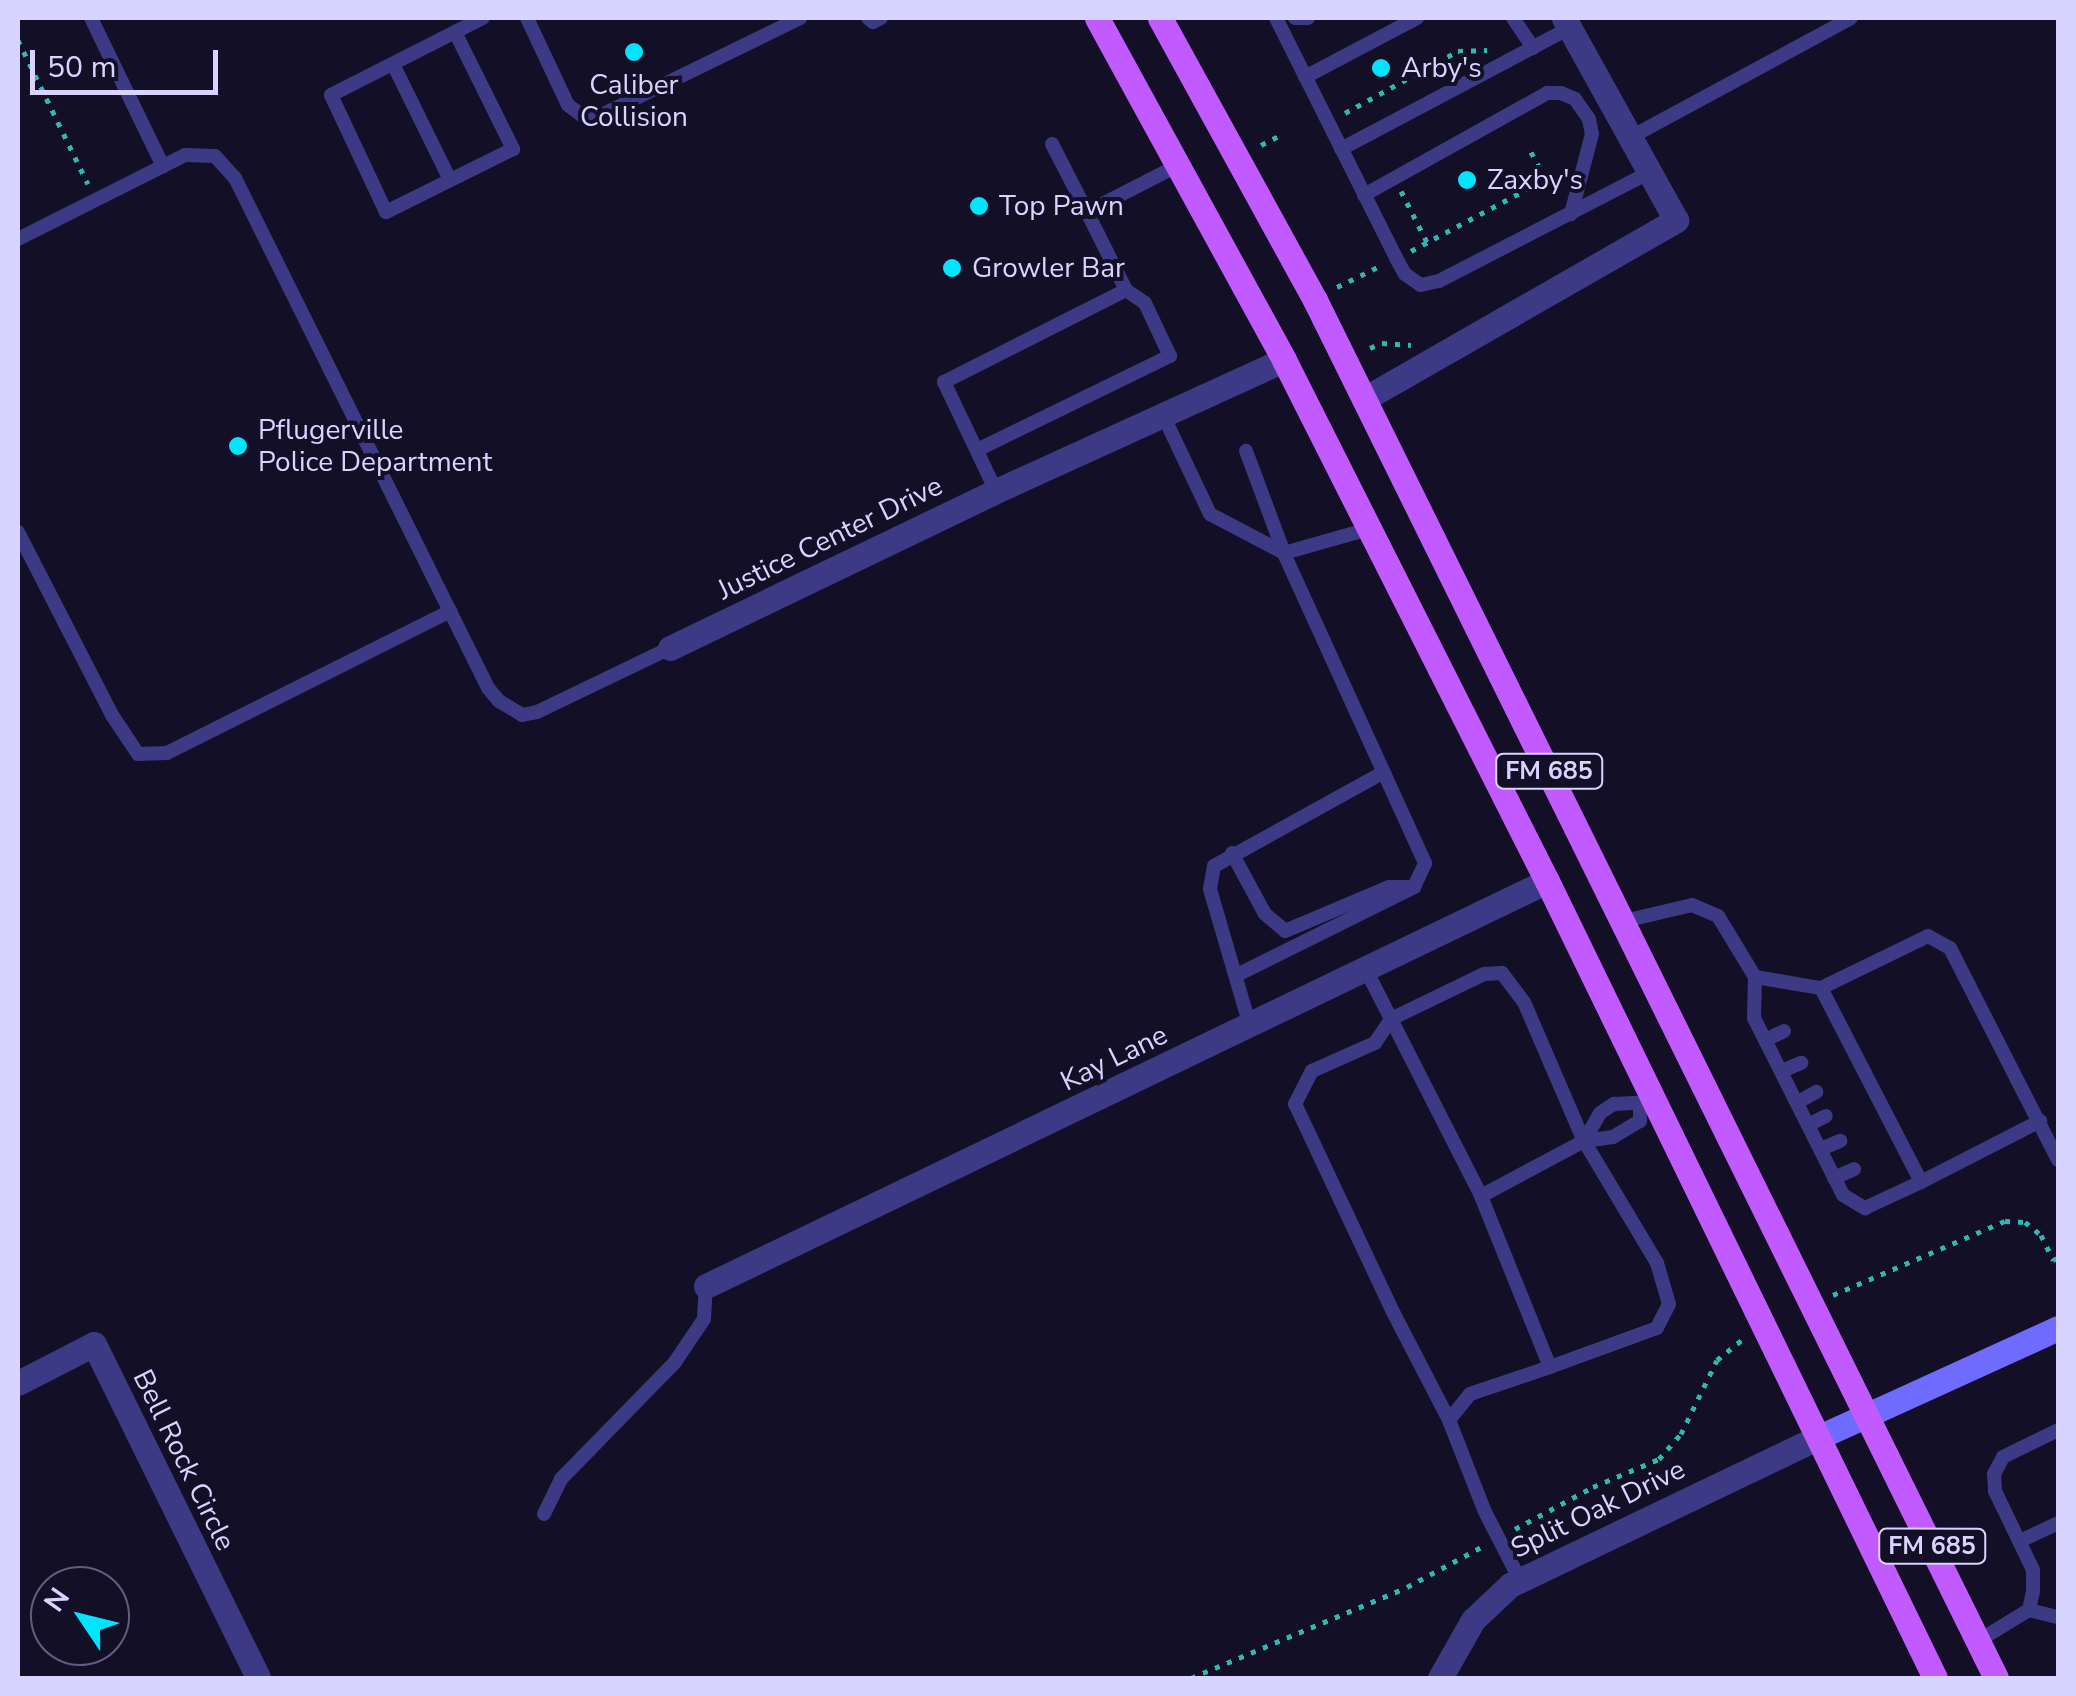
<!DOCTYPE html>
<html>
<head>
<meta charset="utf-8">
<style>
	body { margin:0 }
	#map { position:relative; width:2076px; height:1696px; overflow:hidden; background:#130f26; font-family:"Nunito Sans",sans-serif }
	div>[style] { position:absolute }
	.path>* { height:5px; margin-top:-2.5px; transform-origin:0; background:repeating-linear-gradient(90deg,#2fb8b0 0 5px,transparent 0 13px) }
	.lane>* { height:14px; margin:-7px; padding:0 7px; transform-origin:7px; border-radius:7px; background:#3d3a85 }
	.street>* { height:25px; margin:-12.5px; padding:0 12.5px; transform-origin:12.5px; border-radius:12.5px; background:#3d3a85 }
	.secondary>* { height:25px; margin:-12.5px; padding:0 12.5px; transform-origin:12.5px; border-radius:12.5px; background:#6f6bff }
	.primary>* { height:25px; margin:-12.5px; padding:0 12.5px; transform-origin:12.5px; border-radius:12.5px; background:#c25bff }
	.dots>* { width:28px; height:28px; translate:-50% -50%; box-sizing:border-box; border:5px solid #130f26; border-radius:50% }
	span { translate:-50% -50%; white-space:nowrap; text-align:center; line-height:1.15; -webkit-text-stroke:8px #130f26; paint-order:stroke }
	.shield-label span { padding:2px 8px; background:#130f26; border:2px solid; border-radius:8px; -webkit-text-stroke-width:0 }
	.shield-label { font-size:25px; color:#d9d4ff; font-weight:700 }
	.poi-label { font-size:28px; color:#d9d4ff }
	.left { translate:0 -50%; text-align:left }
	.street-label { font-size:28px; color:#d9d4ff }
	.frame { position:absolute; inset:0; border:20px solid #d9d4ff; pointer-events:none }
	.north { position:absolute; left:30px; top:1566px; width:100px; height:100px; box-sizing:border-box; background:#130f26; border:2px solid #625e7d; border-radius:50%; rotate:305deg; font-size:28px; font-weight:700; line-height:40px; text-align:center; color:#d9d4ff }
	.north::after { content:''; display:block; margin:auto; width:35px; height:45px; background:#00e5ff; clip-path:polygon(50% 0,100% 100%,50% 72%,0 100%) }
	.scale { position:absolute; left:30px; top:50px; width:188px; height:45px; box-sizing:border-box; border:5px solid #d9d4ff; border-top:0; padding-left:12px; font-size:30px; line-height:35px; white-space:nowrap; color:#d9d4ff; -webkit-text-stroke:8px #130f26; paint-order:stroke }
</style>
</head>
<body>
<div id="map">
	<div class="path">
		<i style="left:18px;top:40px;width:160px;rotate:64.1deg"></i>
		<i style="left:1345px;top:113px;width:129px;rotate:-28.8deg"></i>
		<i style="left:1458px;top:51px;width:29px;rotate:-2deg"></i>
		<i style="left:1261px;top:145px;width:25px;rotate:-27deg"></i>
		<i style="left:1401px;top:191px;width:57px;rotate:63deg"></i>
		<i style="left:1411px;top:251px;width:153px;rotate:-28.1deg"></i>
		<i style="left:1546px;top:179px;width:37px;rotate:-119deg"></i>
		<i style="left:1337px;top:287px;width:46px;rotate:-26deg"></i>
		<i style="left:1370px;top:348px;width:13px;rotate:-23deg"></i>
		<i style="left:1382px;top:343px;width:29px;rotate:4deg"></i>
		<i style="left:1833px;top:1295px;width:187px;rotate:-23.3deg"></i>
		<i style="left:2005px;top:1221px;width:20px;rotate:3deg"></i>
		<i style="left:2025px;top:1222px;width:21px;rotate:39deg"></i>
		<i style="left:2041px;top:1235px;width:28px;rotate:64deg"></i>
		<i style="left:2053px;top:1260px;width:5px;rotate:-22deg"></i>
		<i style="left:1515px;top:1529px;width:89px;rotate:-28.3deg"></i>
		<i style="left:1593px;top:1487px;width:72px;rotate:-23deg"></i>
		<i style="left:1659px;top:1459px;width:33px;rotate:-49deg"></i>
		<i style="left:1681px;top:1434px;width:82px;rotate:-64.1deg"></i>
		<i style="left:1717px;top:1360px;width:35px;rotate:-39deg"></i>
		<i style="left:1191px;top:1678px;width:234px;rotate:-22.8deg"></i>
		<i style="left:1407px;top:1587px;width:86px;rotate:-28.3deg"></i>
	</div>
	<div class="lane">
		<i style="left:91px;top:18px;width:165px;rotate:64.1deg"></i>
		<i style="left:527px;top:18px;width:96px;rotate:64.8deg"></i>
		<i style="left:568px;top:105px;width:26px;rotate:37deg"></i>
		<i style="left:589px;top:121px;width:235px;rotate:-26deg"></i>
		<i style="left:868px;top:18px;width:6px;rotate:39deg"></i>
		<i style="left:873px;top:22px;width:9px;rotate:-27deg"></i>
		<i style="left:1276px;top:18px;width:268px;rotate:63.4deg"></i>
		<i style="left:1396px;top:258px;width:18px;rotate:61deg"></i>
		<i style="left:1405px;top:274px;width:19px;rotate:35deg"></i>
		<i style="left:1421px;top:285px;width:18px;rotate:-13deg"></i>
		<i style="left:1439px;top:281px;width:237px;rotate:-27.3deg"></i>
		<i style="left:1295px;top:18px;width:13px"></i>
		<i style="left:1513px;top:18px;width:36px;rotate:56deg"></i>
		<i style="left:455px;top:32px;width:131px;rotate:63.6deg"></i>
		<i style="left:513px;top:149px;width:142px;rotate:153.6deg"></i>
		<i style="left:386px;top:212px;width:129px;rotate:-115.2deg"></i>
		<i style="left:331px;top:95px;width:170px;rotate:-26.9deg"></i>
		<i style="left:393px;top:64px;width:129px;rotate:63.8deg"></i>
		<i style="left:1305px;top:77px;width:127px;rotate:-27.8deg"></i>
		<i style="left:1631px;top:137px;width:250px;rotate:-28.4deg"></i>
		<i style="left:1052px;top:144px;width:76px;rotate:62.8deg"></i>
		<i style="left:1341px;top:149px;width:259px;rotate:-27.9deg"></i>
		<i style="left:1364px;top:195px;width:210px;rotate:-29.1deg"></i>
		<i style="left:1547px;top:93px;width:14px"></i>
		<i style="left:1561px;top:93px;width:15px;rotate:23deg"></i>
		<i style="left:1575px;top:99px;width:24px;rotate:55deg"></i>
		<i style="left:1589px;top:119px;width:15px;rotate:79deg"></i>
		<i style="left:1592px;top:134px;width:83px;rotate:104.7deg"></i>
		<i style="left:18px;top:239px;width:187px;rotate:-26.7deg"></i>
		<i style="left:185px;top:155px;width:30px;rotate:2deg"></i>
		<i style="left:215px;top:156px;width:30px;rotate:48deg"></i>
		<i style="left:235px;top:178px;width:569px;rotate:63.61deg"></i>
		<i style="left:488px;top:688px;width:17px;rotate:50deg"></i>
		<i style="left:499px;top:701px;width:27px;rotate:31deg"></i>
		<i style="left:522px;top:715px;width:15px;rotate:-11deg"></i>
		<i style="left:537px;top:712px;width:148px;rotate:-25.7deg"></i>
		<i style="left:1163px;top:415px;width:110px;rotate:64.6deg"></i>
		<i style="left:1210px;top:514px;width:84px;rotate:27.8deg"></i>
		<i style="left:1284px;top:553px;width:88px;rotate:-15.8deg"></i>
		<i style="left:977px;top:450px;width:215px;rotate:-26deg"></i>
		<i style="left:1170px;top:356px;width:59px;rotate:-115.3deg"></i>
		<i style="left:1145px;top:303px;width:23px;rotate:-146deg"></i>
		<i style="left:996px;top:491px;width:121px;rotate:-115.5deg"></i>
		<i style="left:944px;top:382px;width:204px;rotate:-26.8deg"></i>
		<i style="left:1126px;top:290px;width:87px;rotate:-116.6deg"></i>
		<i style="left:1087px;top:212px;width:103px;rotate:-27.1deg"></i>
		<i style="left:18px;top:532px;width:206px;rotate:62.8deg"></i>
		<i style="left:112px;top:715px;width:47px;rotate:56.3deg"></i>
		<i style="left:138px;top:754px;width:29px;rotate:-2deg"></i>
		<i style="left:167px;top:753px;width:317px;rotate:-26.6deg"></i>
		<i style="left:1232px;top:853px;width:69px;rotate:61.6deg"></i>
		<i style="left:1265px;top:914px;width:26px;rotate:40deg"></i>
		<i style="left:1285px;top:931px;width:113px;rotate:-22.9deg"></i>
		<i style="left:1389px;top:887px;width:20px"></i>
		<i style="left:1624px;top:921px;width:70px;rotate:-13.2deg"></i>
		<i style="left:1692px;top:905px;width:28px;rotate:23deg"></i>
		<i style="left:1718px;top:916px;width:71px;rotate:58.8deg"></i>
		<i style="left:1755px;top:977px;width:67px;rotate:9.5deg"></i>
		<i style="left:1821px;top:988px;width:119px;rotate:-25.9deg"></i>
		<i style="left:1928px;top:936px;width:25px;rotate:29deg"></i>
		<i style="left:1950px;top:948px;width:238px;rotate:63deg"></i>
		<i style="left:1365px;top:968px;width:57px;rotate:63deg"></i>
		<i style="left:1391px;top:1019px;width:103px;rotate:-25.8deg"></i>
		<i style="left:1484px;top:974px;width:18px;rotate:-3deg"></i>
		<i style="left:1502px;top:973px;width:36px;rotate:53deg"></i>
		<i style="left:1524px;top:1002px;width:151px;rotate:66.7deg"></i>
		<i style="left:1584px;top:1141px;width:142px;rotate:59.1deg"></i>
		<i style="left:1657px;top:1263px;width:43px;rotate:73.7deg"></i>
		<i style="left:1669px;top:1304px;width:27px;rotate:117deg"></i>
		<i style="left:1657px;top:1328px;width:114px;rotate:160deg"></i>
		<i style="left:1237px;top:975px;width:198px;rotate:-26.4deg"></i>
		<i style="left:1414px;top:887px;width:26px;rotate:-65deg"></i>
		<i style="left:1425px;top:863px;width:341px;rotate:-114.5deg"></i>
		<i style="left:1284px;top:553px;width:109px;rotate:-110.4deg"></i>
		<i style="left:1755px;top:977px;width:41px;rotate:91.4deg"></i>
		<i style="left:1754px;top:1018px;width:198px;rotate:63.3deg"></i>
		<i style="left:1843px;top:1195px;width:26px;rotate:31deg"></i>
		<i style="left:1865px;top:1208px;width:62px;rotate:-24.9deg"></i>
		<i style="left:1821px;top:988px;width:218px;rotate:62.7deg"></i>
		<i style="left:1921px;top:1182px;width:134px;rotate:-27.1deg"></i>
		<i style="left:1250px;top:1026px;width:143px;rotate:-106.3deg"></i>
		<i style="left:1210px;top:889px;width:23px;rotate:-80deg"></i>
		<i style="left:1214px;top:866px;width:194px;rotate:-28.9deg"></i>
		<i style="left:1765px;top:1040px;width:21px;rotate:-25deg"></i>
		<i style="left:1782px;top:1071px;width:21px;rotate:-23deg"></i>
		<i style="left:1798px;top:1102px;width:21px;rotate:-29deg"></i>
		<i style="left:1808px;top:1125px;width:20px;rotate:-27deg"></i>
		<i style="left:1584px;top:1141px;width:32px;rotate:-60deg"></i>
		<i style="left:1600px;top:1113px;width:17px;rotate:-33deg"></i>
		<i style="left:1614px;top:1104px;width:34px;rotate:-3deg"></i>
		<i style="left:1821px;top:1149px;width:21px;rotate:-23deg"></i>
		<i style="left:1834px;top:1178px;width:22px;rotate:-24deg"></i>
		<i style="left:1449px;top:1420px;width:122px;rotate:-117.4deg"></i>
		<i style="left:1393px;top:1312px;width:230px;rotate:-115.2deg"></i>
		<i style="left:1295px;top:1104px;width:37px;rotate:-63deg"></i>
		<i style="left:1312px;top:1071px;width:69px;rotate:-24deg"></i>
		<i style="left:1375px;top:1043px;width:29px;rotate:-56deg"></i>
		<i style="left:1391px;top:1019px;width:199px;rotate:63deg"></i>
		<i style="left:544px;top:1514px;width:39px;rotate:-64deg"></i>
		<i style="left:561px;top:1479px;width:163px;rotate:-45.7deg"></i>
		<i style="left:675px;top:1362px;width:52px;rotate:-56deg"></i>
		<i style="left:704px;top:1319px;width:33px;rotate:-87deg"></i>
		<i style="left:2022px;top:1540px;width:40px;rotate:-25deg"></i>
		<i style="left:1520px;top:1580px;width:76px;rotate:-117.2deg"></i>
		<i style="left:1485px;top:1512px;width:99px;rotate:-111.4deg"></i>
		<i style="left:1449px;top:1420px;width:33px;rotate:-51deg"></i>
		<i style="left:1470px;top:1394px;width:84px;rotate:-18.6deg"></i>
		<i style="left:1550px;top:1367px;width:184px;rotate:-112deg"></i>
		<i style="left:1481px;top:1196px;width:117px;rotate:-28.1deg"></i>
		<i style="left:1584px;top:1141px;width:29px;rotate:-8deg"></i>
		<i style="left:1613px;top:1137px;width:31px;rotate:-31deg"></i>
		<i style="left:1640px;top:1121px;width:16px;rotate:-90deg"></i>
		<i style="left:2029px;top:1610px;width:30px;rotate:14deg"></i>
		<i style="left:1978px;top:1641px;width:60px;rotate:-31.3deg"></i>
		<i style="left:2029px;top:1610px;width:19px;rotate:-78deg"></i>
		<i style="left:2033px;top:1591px;width:21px;rotate:-90deg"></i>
		<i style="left:2033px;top:1570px;width:88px;rotate:-115.7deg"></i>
		<i style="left:1995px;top:1491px;width:17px;rotate:-93deg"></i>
		<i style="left:1994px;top:1474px;width:19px;rotate:-62deg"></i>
		<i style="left:2003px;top:1457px;width:61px;rotate:-26.1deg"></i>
	</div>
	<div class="street">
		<i style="left:1364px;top:399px;width:360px;rotate:-29.8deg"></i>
		<i style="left:1676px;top:220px;width:231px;rotate:-119deg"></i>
		<i style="left:670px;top:648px;width:362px;rotate:-25.7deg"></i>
		<i style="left:996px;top:491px;width:316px;rotate:-24.5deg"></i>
		<i style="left:706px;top:1286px;width:933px;rotate:-25.71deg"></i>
		<i style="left:18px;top:1383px;width:85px;rotate:-27.2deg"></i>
		<i style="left:94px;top:1344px;width:372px;rotate:63.8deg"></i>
		<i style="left:1440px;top:1678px;width:67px;rotate:-60.4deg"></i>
		<i style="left:1473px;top:1620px;width:51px;rotate:-43.4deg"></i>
		<i style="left:1510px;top:1585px;width:343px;rotate:-25.6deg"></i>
	</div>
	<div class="secondary">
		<i style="left:1819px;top:1437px;width:263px;rotate:-24.5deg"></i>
	</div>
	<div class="primary">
		<i style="left:1097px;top:18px;width:390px;rotate:61.3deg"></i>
		<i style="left:1284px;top:360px;width:584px;rotate:63.22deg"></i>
		<i style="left:1547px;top:881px;width:886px;rotate:64.04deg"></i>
		<i style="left:1160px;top:18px;width:322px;rotate:61.2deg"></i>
		<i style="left:1315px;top:300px;width:1537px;rotate:63.7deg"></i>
	</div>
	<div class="dots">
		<i style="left:634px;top:52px;background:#00e5ff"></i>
		<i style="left:1381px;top:68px;background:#00e5ff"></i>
		<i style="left:1467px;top:180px;background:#00e5ff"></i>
		<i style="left:979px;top:206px;background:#00e5ff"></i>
		<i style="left:952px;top:268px;background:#00e5ff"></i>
		<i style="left:238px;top:446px;background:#00e5ff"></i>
	</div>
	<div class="shield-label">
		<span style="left:1549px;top:771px">FM 685</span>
		<span style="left:1932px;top:1546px">FM 685</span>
	</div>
	<div class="poi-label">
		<span class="left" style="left:1401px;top:68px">Arby's</span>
		<span style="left:634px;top:101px">Caliber<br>Collision</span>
		<span class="left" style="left:1487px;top:180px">Zaxby's</span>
		<span class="left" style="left:999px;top:206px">Top Pawn</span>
		<span class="left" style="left:972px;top:268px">Growler Bar</span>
		<span class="left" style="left:258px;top:446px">Pflugerville<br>Police Department</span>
	</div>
	<div class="street-label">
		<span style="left:830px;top:538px;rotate:-26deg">Justice Center Drive</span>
		<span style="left:1114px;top:1058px;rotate:-26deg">Kay Lane</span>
		<span style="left:184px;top:1460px;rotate:64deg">Bell Rock Circle</span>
		<span style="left:1598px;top:1509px;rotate:-26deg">Split Oak Drive</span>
	</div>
	<div class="frame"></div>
	<div class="north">N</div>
	<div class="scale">50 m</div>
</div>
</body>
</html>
